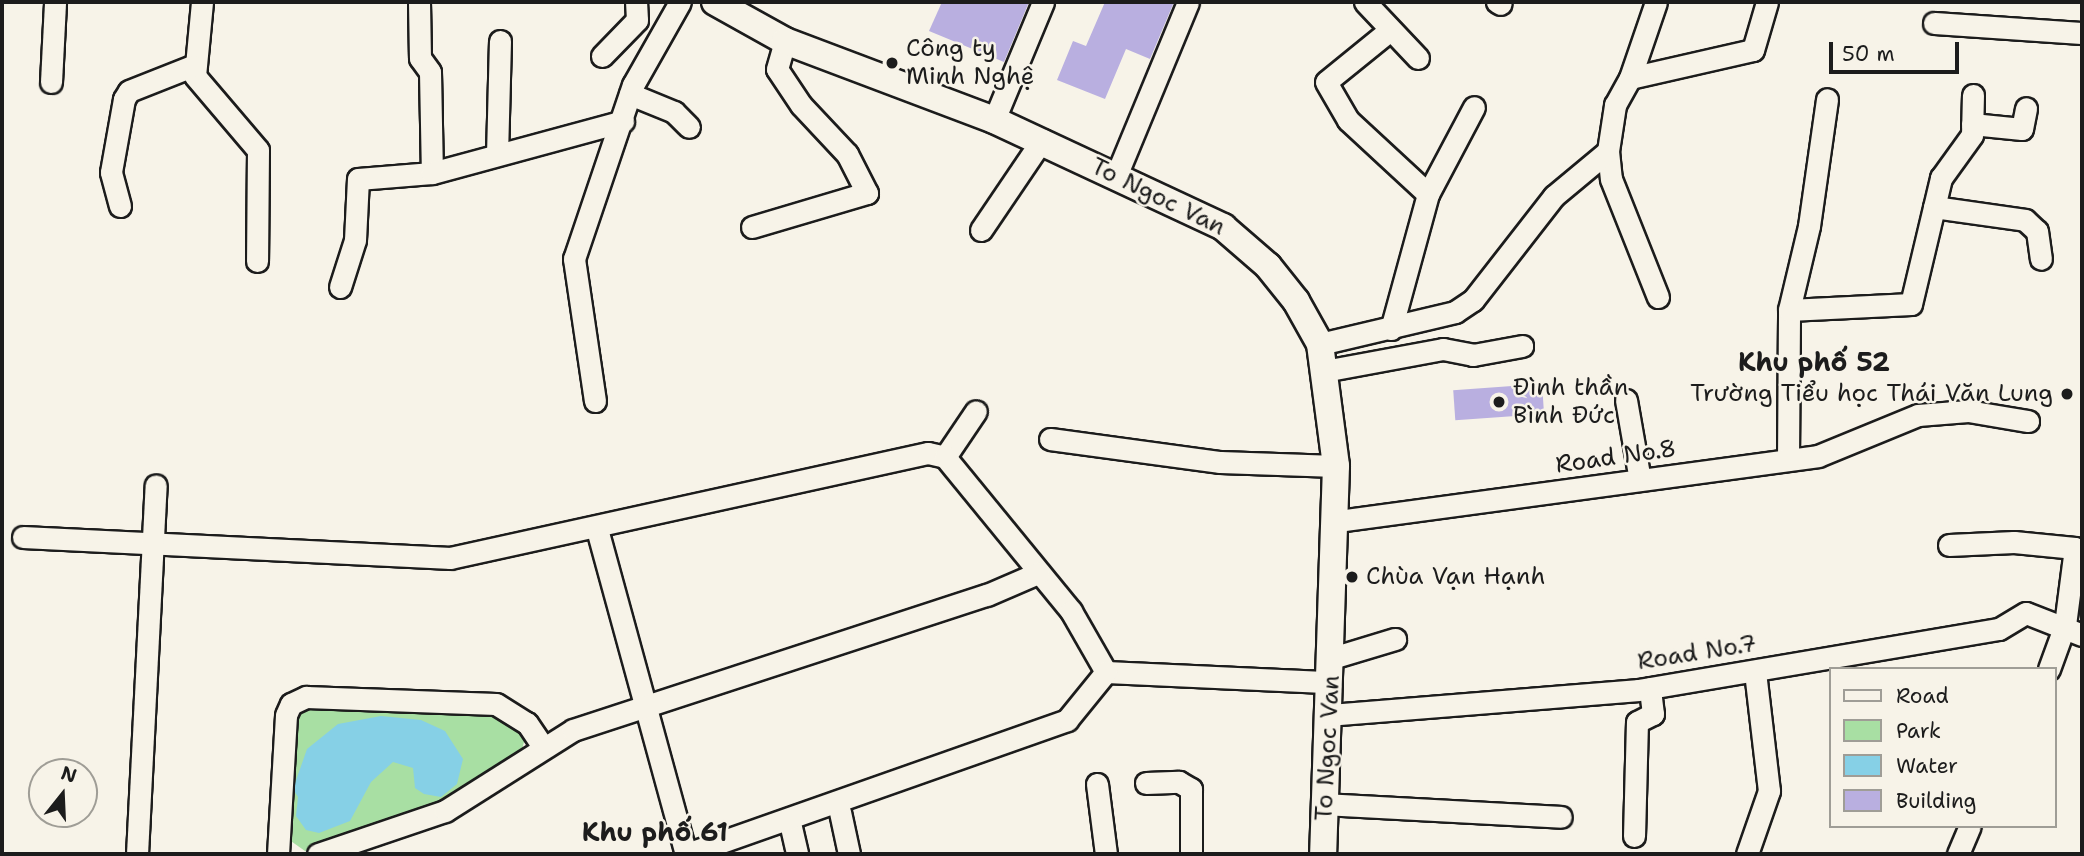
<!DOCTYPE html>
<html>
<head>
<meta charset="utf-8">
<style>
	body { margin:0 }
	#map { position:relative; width:2084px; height:856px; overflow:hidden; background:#f7f3e8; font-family:"Shantell Sans",sans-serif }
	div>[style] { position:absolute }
	.green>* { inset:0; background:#a8dfa3 }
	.water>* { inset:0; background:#86d0e6 }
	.building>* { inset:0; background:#b9afe0; transform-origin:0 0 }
	.roads { filter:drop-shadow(2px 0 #1c1c1c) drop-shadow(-2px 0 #1c1c1c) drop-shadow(0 2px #1c1c1c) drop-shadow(0 -2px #1c1c1c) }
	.minor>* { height:21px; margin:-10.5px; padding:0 10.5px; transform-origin:10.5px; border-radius:10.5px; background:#f7f3e8 }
	.major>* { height:26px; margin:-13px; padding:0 13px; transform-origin:13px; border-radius:13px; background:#f7f3e8 }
	.dots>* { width:19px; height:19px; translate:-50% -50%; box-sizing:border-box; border:4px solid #f7f3e8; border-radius:50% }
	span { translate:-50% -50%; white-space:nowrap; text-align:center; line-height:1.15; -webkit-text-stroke:5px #f7f3e8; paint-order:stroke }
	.poi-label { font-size:24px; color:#1c1c1c }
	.left { translate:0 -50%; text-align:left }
	.right { translate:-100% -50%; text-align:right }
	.street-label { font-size:24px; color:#1c1c1c }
	.neighbourhood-label { font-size:26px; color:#1c1c1c; font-weight:700 }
	.frame { position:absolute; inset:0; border:4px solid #1c1c1c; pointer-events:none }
	.legend { position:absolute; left:1829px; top:667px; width:228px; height:161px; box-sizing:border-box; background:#f7f3e8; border:2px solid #9f9d96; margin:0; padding:9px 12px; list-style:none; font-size:21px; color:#1c1c1c }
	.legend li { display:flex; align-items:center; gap:14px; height:35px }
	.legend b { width:35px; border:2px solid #9f9d96 }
	.north { position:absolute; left:28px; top:758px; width:70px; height:70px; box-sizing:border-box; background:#f7f3e8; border:2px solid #9f9d96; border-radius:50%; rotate:18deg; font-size:19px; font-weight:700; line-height:28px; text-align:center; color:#1c1c1c }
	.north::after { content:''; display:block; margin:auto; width:24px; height:32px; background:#1c1c1c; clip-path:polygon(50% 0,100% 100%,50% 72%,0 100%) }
	.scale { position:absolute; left:1829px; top:42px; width:130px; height:32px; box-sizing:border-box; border:4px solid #1c1c1c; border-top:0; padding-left:9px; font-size:21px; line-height:24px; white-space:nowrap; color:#1c1c1c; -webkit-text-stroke:5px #f7f3e8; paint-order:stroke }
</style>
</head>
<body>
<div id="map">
	<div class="green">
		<i style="clip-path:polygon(328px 703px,493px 712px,525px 733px,524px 742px,521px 754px,438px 806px,305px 851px,288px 839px,289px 735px,300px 707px)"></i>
	</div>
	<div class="water">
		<i style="clip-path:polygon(381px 716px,421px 720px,445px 731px,463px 759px,457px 784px,441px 797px,424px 794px,415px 788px,413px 768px,393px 762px,371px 782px,350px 821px,319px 833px,306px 830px,296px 816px,298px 797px,293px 789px,307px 749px,338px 724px)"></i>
	</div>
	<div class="building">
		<i style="clip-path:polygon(942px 2px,1029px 2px,1004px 62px,929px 31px)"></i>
		<i style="clip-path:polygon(1105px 2px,1174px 2px,1150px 59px,1126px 49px,1105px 99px,1057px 80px,1073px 41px,1086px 46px)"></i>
		<i style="left:1542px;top:384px;width:30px;height:89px;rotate:86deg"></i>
	</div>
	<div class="roads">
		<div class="minor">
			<i style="left:202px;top:2px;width:74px;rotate:95.4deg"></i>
			<i style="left:195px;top:76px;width:97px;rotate:49.6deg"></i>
			<i style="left:258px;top:150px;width:111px;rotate:90.5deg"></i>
			<i style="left:419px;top:2px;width:56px;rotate:89deg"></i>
			<i style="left:420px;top:58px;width:17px;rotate:54deg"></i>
			<i style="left:430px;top:72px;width:101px;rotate:88.9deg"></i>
			<i style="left:1365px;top:2px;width:77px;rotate:46.6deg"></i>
			<i style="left:1497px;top:2px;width:4px;rotate:27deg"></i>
			<i style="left:1934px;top:23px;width:148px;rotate:3.9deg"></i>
			<i style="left:1390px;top:30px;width:82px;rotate:140.9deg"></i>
			<i style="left:1326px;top:82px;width:44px;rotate:59.9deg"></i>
			<i style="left:1348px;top:120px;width:109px;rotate:42.8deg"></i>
			<i style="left:1428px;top:194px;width:140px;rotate:105.3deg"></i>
			<i style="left:602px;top:56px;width:50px;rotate:-45.8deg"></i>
			<i style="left:637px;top:20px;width:18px;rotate:-93deg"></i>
			<i style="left:1630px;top:78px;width:80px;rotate:-71.1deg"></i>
			<i style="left:51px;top:82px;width:80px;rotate:-87.1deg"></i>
			<i style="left:630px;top:94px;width:48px;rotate:22.2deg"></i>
			<i style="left:674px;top:112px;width:21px;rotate:45deg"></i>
			<i style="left:994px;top:120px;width:128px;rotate:-67.4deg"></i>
			<i style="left:1972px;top:124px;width:50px;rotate:5.7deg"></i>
			<i style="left:2022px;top:129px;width:21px;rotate:-79deg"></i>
			<i style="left:1608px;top:151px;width:28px;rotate:84deg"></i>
			<i style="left:1611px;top:179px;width:127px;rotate:68.3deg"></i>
			<i style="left:497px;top:155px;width:114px;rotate:-88.5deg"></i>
			<i style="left:1116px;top:176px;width:188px;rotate:-67.5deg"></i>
			<i style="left:1428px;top:194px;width:98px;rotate:-62.1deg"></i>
			<i style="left:120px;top:206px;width:35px;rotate:-105deg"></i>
			<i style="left:111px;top:172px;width:74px;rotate:-79.9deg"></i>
			<i style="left:124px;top:99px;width:9px;rotate:-58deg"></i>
			<i style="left:129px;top:91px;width:68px;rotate:-21.6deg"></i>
			<i style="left:1934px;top:207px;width:92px;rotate:8.1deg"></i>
			<i style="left:2025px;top:220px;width:16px;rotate:43deg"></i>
			<i style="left:2037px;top:231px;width:28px;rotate:82deg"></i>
			<i style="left:752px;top:227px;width:120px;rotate:-16.5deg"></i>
			<i style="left:867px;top:193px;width:44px;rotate:-117.1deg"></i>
			<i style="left:847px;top:154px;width:67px;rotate:-133.2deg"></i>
			<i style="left:801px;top:105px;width:43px;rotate:-123.7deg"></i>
			<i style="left:777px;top:69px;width:29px;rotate:-74deg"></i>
			<i style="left:981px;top:230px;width:109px;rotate:-55.9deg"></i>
			<i style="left:340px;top:287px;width:49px;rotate:-72.3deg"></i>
			<i style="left:355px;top:240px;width:61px;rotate:-87.2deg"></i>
			<i style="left:358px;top:179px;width:74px;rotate:-4.6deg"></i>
			<i style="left:432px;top:173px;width:198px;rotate:-15.2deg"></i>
			<i style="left:1789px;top:310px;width:86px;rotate:-76.6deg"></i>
			<i style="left:1809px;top:226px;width:128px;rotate:-81.9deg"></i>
			<i style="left:1320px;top:344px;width:139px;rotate:-13.3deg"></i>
			<i style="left:1455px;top:312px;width:22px;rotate:-34deg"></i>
			<i style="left:1473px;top:300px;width:132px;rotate:-52.1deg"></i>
			<i style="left:1554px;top:196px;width:70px;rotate:-39.8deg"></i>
			<i style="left:1608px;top:151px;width:47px;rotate:-81.3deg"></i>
			<i style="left:1615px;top:105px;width:31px;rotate:-61deg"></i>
			<i style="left:1630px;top:78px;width:126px;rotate:-12.8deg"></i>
			<i style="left:1753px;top:50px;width:50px;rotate:-73.7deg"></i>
			<i style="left:1324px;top:371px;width:121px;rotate:-10.5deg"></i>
			<i style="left:1443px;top:349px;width:31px;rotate:11deg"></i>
			<i style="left:1473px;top:355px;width:50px;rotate:-10.4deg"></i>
			<i style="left:1626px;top:400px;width:81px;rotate:80.1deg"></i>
			<i style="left:595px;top:401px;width:144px;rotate:-98.4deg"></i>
			<i style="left:574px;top:259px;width:184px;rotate:-71.3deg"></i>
			<i style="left:633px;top:85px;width:95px;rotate:-60.5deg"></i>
			<i style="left:1050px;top:439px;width:172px;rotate:7.7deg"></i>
			<i style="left:1220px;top:462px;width:116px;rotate:2deg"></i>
			<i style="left:945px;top:457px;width:55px;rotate:-56deg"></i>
			<i style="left:1788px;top:460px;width:150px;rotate:-89.6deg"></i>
			<i style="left:1789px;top:310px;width:122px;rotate:-2.8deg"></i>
			<i style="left:1911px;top:304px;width:130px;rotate:-76.6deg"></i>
			<i style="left:1941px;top:178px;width:53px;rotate:-54.2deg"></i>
			<i style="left:1972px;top:135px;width:40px;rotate:-88.6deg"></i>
			<i style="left:1338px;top:521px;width:484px;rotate:-7.7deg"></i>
			<i style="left:1818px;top:456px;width:108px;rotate:-22.3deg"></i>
			<i style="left:1918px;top:415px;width:50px;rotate:-4.6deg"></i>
			<i style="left:1968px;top:411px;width:61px;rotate:9.5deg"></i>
			<i style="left:597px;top:529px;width:337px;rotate:74.7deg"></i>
			<i style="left:23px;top:537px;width:428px;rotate:2.8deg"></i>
			<i style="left:450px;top:558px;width:489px;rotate:-12.4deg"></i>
			<i style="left:928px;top:453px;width:17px;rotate:13deg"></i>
			<i style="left:945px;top:457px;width:199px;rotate:50.7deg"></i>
			<i style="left:1071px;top:611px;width:70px;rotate:60.2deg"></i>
			<i style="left:1106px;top:672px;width:224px;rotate:2.6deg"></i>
			<i style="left:1949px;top:545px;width:65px;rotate:-2.6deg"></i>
			<i style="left:2014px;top:542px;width:61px;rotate:5.6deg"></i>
			<i style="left:2075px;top:548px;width:78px;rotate:97.4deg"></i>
			<i style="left:2065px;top:625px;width:47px;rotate:110deg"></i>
			<i style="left:1332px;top:658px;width:66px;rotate:-16.8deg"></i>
			<i style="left:1328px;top:715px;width:311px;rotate:-4.6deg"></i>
			<i style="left:1638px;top:690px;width:366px;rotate:-9.6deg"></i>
			<i style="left:1999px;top:629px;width:31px;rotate:-31deg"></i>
			<i style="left:2026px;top:613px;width:60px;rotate:21.4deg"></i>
			<i style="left:1146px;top:783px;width:33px;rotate:-2deg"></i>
			<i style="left:1179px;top:782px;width:14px;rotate:30deg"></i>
			<i style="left:1191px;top:789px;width:65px;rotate:90deg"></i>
			<i style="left:1097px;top:784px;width:71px;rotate:82.7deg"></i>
			<i style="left:1324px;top:804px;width:237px;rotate:3.1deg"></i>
			<i style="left:840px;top:812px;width:43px;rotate:77.9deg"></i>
			<i style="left:791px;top:827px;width:28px;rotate:77deg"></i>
			<i style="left:1634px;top:836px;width:114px;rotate:-88.5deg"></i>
			<i style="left:1637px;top:722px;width:18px;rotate:-27deg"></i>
			<i style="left:1653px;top:714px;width:26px;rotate:-97deg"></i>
			<i style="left:137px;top:854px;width:369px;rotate:-87.1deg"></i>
			<i style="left:278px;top:854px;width:139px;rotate:-86.7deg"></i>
			<i style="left:286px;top:715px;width:12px;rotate:-66deg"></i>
			<i style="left:291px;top:704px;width:17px;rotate:-25deg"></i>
			<i style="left:306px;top:697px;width:190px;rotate:2.1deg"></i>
			<i style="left:496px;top:704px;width:36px;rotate:32deg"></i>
			<i style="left:527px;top:723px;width:29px;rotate:56deg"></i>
			<i style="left:318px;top:854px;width:134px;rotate:-18.7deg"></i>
			<i style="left:445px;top:811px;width:151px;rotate:-32.3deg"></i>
			<i style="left:573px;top:730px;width:435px;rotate:-18.1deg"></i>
			<i style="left:987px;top:595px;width:56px;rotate:-23.3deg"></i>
			<i style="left:687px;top:854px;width:403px;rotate:-19.4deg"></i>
			<i style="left:1067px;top:720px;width:62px;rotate:-50.9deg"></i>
			<i style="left:1747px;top:854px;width:67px;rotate:-70.8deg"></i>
			<i style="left:1769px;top:791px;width:121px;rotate:-96.7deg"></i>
			<i style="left:1958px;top:854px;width:30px;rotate:-67deg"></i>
		</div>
		<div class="major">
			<i style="left:715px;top:2px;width:80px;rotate:29.1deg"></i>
			<i style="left:785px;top:41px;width:223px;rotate:20.7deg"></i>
			<i style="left:994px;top:120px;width:253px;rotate:25deg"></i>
			<i style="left:1223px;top:227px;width:60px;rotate:40.9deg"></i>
			<i style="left:1268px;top:266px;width:45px;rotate:51.3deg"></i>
			<i style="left:1296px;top:301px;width:49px;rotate:60.8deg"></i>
			<i style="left:1320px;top:344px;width:123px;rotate:82.5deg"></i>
			<i style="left:1336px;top:466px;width:388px;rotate:91.9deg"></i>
		</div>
	</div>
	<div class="dots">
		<i style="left:892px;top:63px;background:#1c1c1c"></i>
		<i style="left:2067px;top:394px;background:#1c1c1c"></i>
		<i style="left:1499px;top:402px;background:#1c1c1c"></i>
		<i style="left:1352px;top:577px;background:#1c1c1c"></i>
	</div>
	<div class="poi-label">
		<span class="left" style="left:906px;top:63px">Công ty<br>Minh Nghệ</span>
		<span class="left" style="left:1513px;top:402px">Đình thần<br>Bình Đức</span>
		<span class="right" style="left:2053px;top:394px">Trường Tiểu học Thái Văn Lung</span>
		<span class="left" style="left:1366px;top:577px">Chùa Vạn Hạnh</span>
	</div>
	<div class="street-label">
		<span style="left:1158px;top:197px;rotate:26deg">To Ngoc Van</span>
		<span style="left:1616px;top:457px;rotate:-8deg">Road No.8</span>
		<span style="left:1697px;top:653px;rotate:-9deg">Road No.7</span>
		<span style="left:1328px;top:748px;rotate:-87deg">To Ngoc Van</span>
	</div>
	<div class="neighbourhood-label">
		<span style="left:1814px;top:362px">Khu phố 52</span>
		<span style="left:655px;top:832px">Khu phố 61</span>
	</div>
	<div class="frame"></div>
	<ul class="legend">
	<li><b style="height:9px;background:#f7f3e8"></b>Road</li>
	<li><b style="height:19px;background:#a8dfa3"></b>Park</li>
	<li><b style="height:19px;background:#86d0e6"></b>Water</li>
	<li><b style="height:19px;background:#b9afe0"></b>Building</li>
	</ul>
	<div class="north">N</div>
	<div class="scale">50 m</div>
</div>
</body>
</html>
